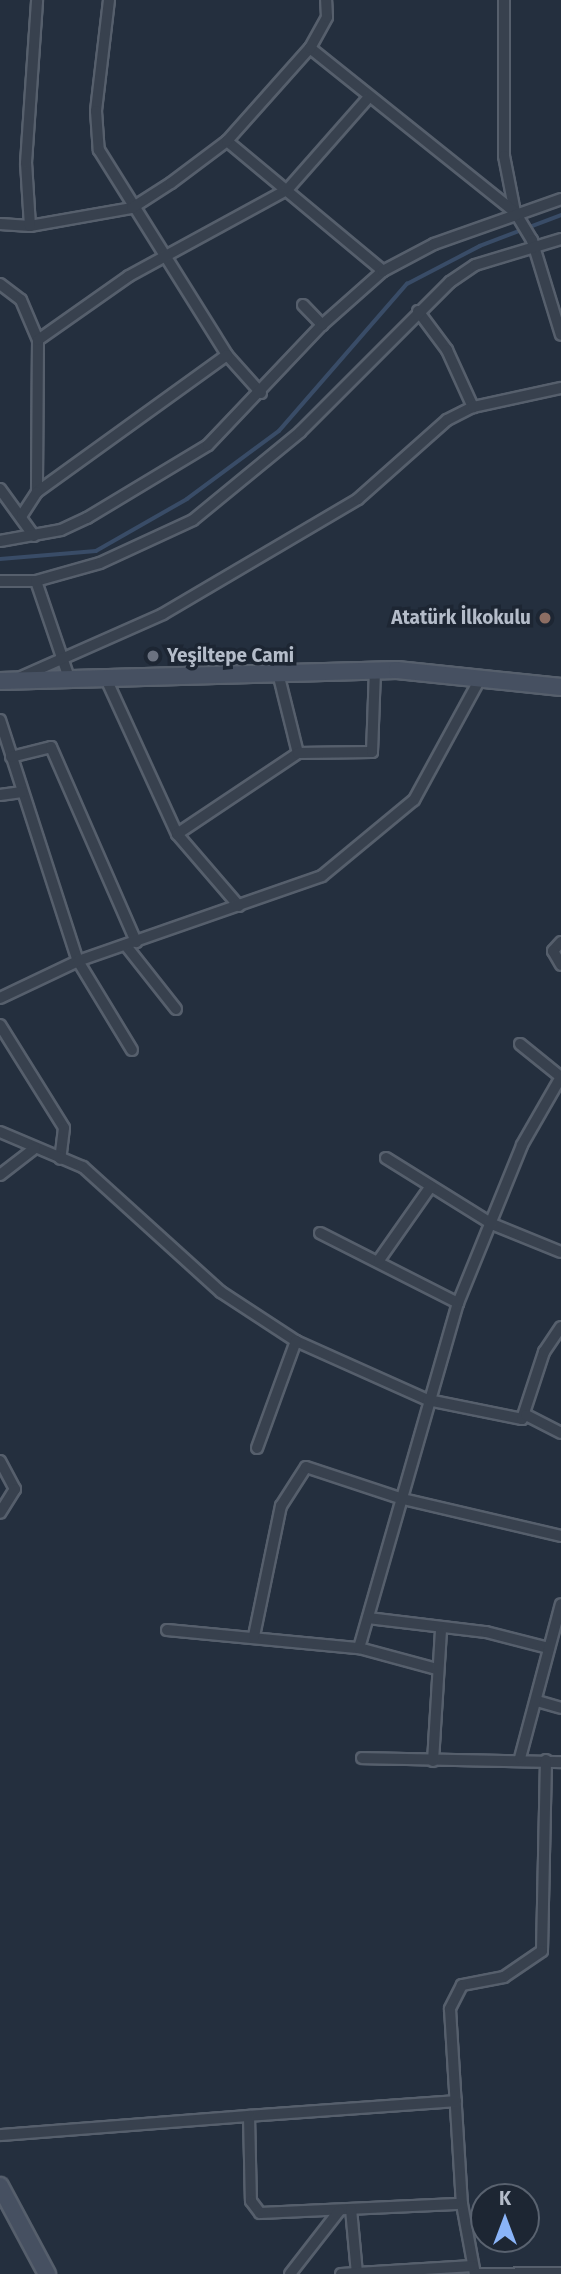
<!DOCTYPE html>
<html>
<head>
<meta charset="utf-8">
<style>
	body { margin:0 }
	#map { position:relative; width:561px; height:2274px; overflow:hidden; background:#242f3e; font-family:"Fira Sans",sans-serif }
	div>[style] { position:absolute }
	.stream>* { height:3.5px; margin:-1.75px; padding:0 1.75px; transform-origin:1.75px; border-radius:1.75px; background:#394c67 }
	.roads { filter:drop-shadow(2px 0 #565f6c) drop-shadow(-2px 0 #565f6c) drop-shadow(0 2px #565f6c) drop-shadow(0 -2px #565f6c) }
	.street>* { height:10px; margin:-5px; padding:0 5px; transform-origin:5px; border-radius:5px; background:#38414e }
	.secondary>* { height:16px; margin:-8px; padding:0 8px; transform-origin:8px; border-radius:8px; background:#465061 }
	.dots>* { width:19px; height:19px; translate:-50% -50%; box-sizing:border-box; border:4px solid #1d2633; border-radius:50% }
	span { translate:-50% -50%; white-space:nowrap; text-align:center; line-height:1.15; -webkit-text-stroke:7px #1d2633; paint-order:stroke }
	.poi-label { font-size:19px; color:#b4bcc9; font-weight:700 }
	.right { translate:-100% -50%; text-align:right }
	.left { translate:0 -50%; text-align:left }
	.north { position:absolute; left:470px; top:2183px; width:70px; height:70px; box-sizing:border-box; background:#1d2633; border:2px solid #59626f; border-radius:50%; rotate:0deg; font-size:19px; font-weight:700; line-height:28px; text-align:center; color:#b4bcc9 }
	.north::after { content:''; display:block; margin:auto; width:24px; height:32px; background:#8ab4f8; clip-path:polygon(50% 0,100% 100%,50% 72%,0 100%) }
</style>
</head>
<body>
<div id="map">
	<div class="stream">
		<i style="left:0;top:559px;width:96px;rotate:-4.8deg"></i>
		<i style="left:96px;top:551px;width:105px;rotate:-29.7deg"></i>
		<i style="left:187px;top:499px;width:114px;rotate:-36.5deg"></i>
		<i style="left:279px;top:431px;width:195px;rotate:-49deg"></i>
		<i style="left:407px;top:284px;width:82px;rotate:-27.5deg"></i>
		<i style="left:480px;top:246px;width:87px;rotate:-20.9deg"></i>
	</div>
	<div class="roads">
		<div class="street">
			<i style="left:109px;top:0;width:112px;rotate:96.7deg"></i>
			<i style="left:96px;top:111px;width:39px;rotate:86deg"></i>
			<i style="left:99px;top:150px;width:242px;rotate:58deg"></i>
			<i style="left:227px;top:355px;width:51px;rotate:48.2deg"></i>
			<i style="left:504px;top:0;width:156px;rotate:90deg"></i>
			<i style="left:504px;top:156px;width:57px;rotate:78.9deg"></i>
			<i style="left:515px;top:212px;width:33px;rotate:59deg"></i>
			<i style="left:532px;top:240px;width:99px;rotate:73deg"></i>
			<i style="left:310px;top:48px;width:263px;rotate:38.7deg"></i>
			<i style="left:227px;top:141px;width:203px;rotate:39.8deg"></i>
			<i style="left:0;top:224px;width:30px;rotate:4deg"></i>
			<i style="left:30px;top:226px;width:104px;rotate:-10deg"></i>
			<i style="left:132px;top:208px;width:46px;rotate:-32.7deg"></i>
			<i style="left:171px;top:183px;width:70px;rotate:-36.9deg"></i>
			<i style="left:227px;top:141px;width:125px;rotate:-48.3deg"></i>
			<i style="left:310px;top:48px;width:35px;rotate:-61deg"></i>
			<i style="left:327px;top:17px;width:17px;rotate:-93deg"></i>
			<i style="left:30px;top:226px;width:63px;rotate:-93.6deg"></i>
			<i style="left:26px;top:163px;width:163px;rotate:-86.1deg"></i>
			<i style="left:0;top:284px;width:26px;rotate:37deg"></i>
			<i style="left:21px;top:300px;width:43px;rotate:67deg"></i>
			<i style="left:38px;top:340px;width:152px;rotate:90.4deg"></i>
			<i style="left:37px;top:492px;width:234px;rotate:-35.8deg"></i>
			<i style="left:303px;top:305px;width:28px;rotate:46deg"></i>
			<i style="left:418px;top:311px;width:49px;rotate:53.4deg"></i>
			<i style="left:447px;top:350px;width:63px;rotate:65.5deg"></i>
			<i style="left:38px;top:340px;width:111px;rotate:-35.1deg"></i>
			<i style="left:129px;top:276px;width:180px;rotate:-28.6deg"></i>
			<i style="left:287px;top:190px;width:123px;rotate:-48.6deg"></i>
			<i style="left:0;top:489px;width:58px;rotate:54.1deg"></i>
			<i style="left:22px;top:515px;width:27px;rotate:-57deg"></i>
			<i style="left:0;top:541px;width:62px;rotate:-10.2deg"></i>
			<i style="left:61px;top:530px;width:29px;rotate:-25deg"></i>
			<i style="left:87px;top:518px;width:141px;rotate:-31.1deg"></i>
			<i style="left:208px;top:445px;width:166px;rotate:-46.5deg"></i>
			<i style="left:322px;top:325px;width:81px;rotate:-41.5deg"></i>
			<i style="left:383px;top:271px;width:58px;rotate:-27.9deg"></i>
			<i style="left:434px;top:244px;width:135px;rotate:-19.5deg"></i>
			<i style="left:0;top:581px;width:36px"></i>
			<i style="left:36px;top:581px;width:66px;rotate:-15.7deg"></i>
			<i style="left:100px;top:563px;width:102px;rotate:-24.8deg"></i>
			<i style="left:193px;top:520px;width:139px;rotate:-39.4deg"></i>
			<i style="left:300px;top:432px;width:212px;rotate:-45deg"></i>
			<i style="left:450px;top:282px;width:30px;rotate:-34deg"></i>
			<i style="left:475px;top:265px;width:90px;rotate:-16.8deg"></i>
			<i style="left:36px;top:581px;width:102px;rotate:71.2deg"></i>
			<i style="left:278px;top:673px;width:82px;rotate:76deg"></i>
			<i style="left:21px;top:677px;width:155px;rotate:-23.9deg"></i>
			<i style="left:163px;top:614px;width:226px;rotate:-30.5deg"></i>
			<i style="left:358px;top:499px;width:119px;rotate:-41.6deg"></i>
			<i style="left:447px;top:420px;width:29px;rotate:-27deg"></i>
			<i style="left:473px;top:407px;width:90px;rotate:-12.2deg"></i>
			<i style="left:107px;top:681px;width:168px;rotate:65.4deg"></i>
			<i style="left:177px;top:834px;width:95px;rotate:49.3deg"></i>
			<i style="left:0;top:720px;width:253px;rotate:72.1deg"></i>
			<i style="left:78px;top:961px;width:104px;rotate:58.8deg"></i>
			<i style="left:11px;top:757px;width:41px;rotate:-14deg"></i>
			<i style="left:51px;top:747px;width:213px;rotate:66.4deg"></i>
			<i style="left:0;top:795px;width:22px;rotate:-8deg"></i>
			<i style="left:177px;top:834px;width:146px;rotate:-33.8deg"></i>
			<i style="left:298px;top:753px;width:74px;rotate:-0.8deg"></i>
			<i style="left:372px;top:752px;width:81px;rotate:-87.9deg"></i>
			<i style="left:561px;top:942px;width:12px;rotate:132deg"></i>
			<i style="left:553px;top:951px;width:16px;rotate:60deg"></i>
			<i style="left:127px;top:947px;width:79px;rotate:51.7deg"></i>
			<i style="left:0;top:998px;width:86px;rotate:-25.4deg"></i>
			<i style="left:78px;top:961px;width:258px;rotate:-19.2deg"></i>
			<i style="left:322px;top:876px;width:119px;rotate:-39.6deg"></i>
			<i style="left:414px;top:800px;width:140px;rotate:-61.4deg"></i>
			<i style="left:0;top:1025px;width:121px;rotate:58.1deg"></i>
			<i style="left:64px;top:1128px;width:31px;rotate:97deg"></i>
			<i style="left:520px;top:1044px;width:48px;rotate:39deg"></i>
			<i style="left:0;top:1132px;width:90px;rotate:22.9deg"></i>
			<i style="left:83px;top:1167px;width:186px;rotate:42.2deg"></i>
			<i style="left:221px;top:1292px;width:90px;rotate:33.2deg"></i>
			<i style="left:296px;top:1341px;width:145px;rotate:24.1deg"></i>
			<i style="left:428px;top:1400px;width:96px;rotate:11.4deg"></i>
			<i style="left:522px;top:1419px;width:71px;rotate:-71.8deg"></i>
			<i style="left:544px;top:1352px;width:30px;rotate:-56deg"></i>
			<i style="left:386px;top:1158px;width:125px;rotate:31.9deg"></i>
			<i style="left:492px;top:1224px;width:74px;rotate:22.1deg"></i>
			<i style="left:0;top:1175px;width:44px;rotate:-37.6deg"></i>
			<i style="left:320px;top:1233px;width:155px;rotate:26.9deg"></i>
			<i style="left:379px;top:1260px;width:90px;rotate:-54.9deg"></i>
			<i style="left:526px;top:1415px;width:39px;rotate:27deg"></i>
			<i style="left:257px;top:1448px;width:114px;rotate:-70deg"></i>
			<i style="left:0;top:1461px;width:32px;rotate:62deg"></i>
			<i style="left:15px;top:1489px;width:28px;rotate:122deg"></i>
			<i style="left:368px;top:1618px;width:119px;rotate:6.8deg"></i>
			<i style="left:486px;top:1632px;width:65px;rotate:14.3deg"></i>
			<i style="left:167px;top:1630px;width:193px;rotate:5.4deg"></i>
			<i style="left:359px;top:1648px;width:81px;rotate:15.1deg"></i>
			<i style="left:254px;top:1636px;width:133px;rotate:-78.3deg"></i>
			<i style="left:281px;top:1506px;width:46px;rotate:-57.3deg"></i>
			<i style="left:306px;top:1467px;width:102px;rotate:18.3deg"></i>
			<i style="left:403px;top:1499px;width:162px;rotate:13.2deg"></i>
			<i style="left:359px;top:1648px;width:359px;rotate:-74deg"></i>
			<i style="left:458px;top:1303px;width:170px;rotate:-67.9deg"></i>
			<i style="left:522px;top:1145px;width:78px;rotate:-60.2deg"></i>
			<i style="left:537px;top:1701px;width:25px;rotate:16deg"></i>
			<i style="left:362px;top:1758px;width:199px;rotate:1.2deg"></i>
			<i style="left:520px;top:1758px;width:159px;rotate:-75.1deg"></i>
			<i style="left:546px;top:1760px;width:191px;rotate:91.2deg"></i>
			<i style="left:542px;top:1951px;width:46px;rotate:145.6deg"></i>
			<i style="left:504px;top:1977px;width:43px;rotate:169.2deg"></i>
			<i style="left:462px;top:1985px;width:27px;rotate:117deg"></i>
			<i style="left:450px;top:2009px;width:195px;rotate:86.5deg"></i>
			<i style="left:462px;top:2204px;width:71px;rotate:79.5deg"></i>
			<i style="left:475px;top:2274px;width:86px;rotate:-0.7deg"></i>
			<i style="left:433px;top:1761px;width:130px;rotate:-86.5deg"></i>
			<i style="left:456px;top:2101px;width:208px;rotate:175.9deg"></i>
			<i style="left:249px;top:2116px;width:85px;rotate:88.7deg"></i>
			<i style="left:251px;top:2201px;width:15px;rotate:53deg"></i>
			<i style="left:260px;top:2213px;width:202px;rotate:-2.6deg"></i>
			<i style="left:0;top:2135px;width:250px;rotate:-4.4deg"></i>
			<i style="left:351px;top:2209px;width:65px;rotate:84.7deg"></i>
			<i style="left:290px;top:2274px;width:80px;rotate:-52.1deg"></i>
			<i style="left:341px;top:2274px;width:132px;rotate:-3.5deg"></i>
		</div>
		<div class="secondary">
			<i style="left:0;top:681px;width:397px;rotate:-1.6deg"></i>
			<i style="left:397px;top:670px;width:165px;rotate:5.9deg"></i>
			<i style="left:0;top:2186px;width:100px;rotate:61.9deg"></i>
		</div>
	</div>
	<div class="dots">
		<i style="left:545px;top:618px;background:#8d6e63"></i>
		<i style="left:153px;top:656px;background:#6b7280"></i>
	</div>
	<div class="poi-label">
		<span class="right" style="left:531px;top:618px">Atatürk İlkokulu</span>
		<span class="left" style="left:167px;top:656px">Yeşiltepe Cami</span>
	</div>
	<div class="north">K</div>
</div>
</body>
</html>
